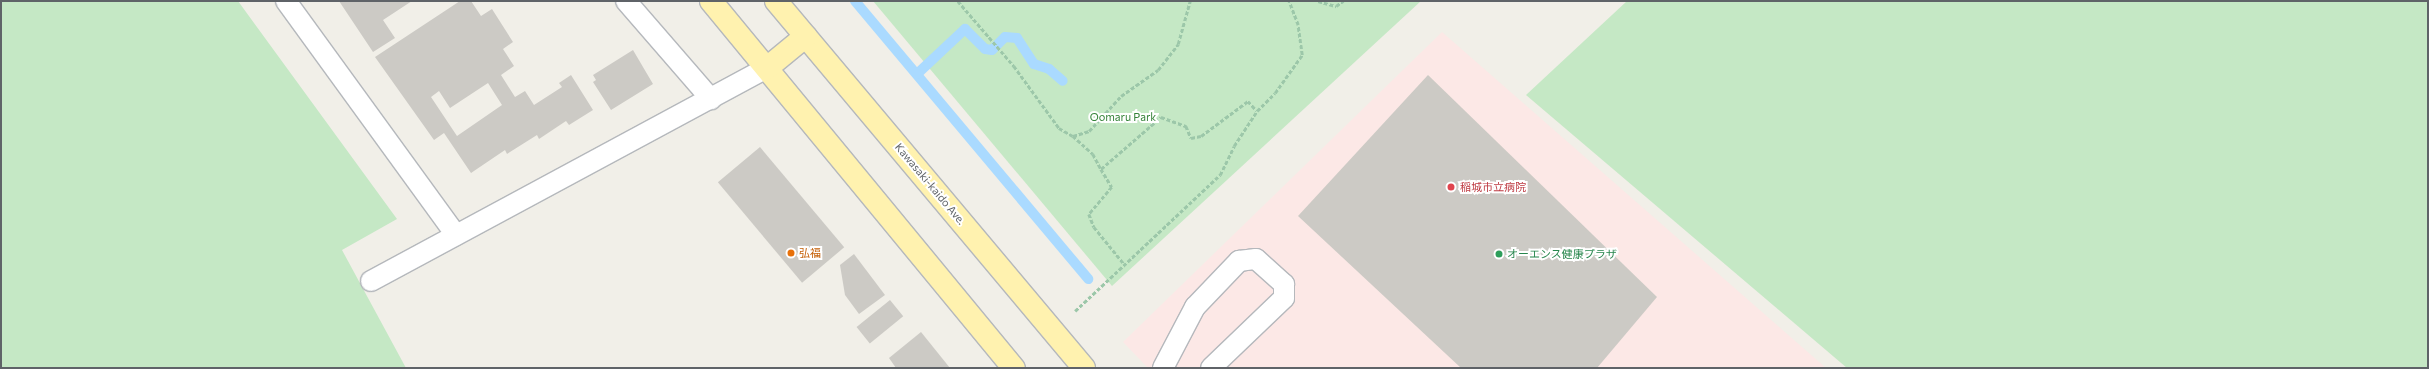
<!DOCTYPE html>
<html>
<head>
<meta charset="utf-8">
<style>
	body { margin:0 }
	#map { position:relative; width:2429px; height:369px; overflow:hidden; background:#f1efe8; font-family:Commissioner,"Noto Sans JP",sans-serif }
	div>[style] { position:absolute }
	.medical>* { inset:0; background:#fce8e6 }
	.green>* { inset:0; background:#c5e8c5 }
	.stream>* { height:10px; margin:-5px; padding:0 5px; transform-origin:5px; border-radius:5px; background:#aadaff }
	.building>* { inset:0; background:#cccac5; transform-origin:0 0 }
	.path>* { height:2.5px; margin-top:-1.25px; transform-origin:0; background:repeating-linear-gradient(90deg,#9cc7a9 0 4px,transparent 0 6px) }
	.roads { filter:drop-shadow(1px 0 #b5b8bc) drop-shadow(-1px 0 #b5b8bc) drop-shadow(0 1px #b5b8bc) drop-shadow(0 -1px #b5b8bc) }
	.lane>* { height:20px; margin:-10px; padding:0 10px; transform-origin:10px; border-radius:10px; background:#fff }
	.primary>* { height:22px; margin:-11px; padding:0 11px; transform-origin:11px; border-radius:11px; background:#fff2af }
	.dots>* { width:11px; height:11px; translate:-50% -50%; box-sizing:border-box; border:2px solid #fff; border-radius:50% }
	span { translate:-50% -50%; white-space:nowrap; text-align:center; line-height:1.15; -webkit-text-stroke:4px #fff; paint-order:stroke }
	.park-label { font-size:11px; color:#348238 }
	.street-label { font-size:11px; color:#5f6368 }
	.health-label { font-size:11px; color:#be3a42 }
	.left { translate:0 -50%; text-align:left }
	.food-label { font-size:11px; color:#c56008 }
	.leisure-label { font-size:11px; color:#27864d }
	.frame { position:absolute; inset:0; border:2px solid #5f6368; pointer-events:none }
</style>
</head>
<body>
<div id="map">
	<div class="medical">
		<i style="clip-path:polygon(1442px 32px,1826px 368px,1148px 368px,1123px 342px)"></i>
	</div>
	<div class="green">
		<i style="clip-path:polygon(1px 1px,238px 1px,397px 219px,342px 250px,406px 368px,1px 368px)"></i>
		<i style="clip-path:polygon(873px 1px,1421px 1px,1112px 286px)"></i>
		<i style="clip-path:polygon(1627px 1px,2428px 1px,2428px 368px,1847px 368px,1526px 95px)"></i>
	</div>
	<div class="stream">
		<i style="left:855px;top:1px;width:363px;rotate:50deg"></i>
		<i style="left:917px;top:74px;width:66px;rotate:-43.2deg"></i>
		<i style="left:965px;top:29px;width:28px;rotate:45deg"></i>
		<i style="left:985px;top:49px;width:7px;rotate:8deg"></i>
		<i style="left:992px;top:50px;width:18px;rotate:-45deg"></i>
		<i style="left:1005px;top:37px;width:12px;rotate:5deg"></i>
		<i style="left:1017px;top:38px;width:31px;rotate:57deg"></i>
		<i style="left:1034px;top:64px;width:16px;rotate:18deg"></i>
		<i style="left:1049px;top:69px;width:18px;rotate:41deg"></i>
	</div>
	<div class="building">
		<i style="clip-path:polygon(339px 1px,412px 1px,383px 20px,395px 38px,373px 52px)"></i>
		<i style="clip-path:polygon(evenodd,460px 1px,471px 1px,481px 16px,492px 9px,513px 42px,503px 49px,514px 66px,501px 75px,515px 97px,525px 91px,534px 105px,562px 87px,559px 83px,571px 75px,593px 110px,569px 125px,566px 121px,539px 139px,537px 135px,507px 154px,505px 150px,471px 173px,444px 133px,434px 140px,375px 57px,460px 1px,488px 83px,502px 105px,457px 136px,431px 97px,439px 91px,450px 108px,488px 83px)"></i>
		<i style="clip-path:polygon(633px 50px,653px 84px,611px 110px,593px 82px,596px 80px,593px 75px)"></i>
		<i style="clip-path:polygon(1428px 75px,1657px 297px,1597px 368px,1461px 368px,1298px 216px)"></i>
		<i style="left:760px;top:147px;width:131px;height:55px;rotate:50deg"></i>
		<i style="clip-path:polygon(854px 254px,885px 295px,859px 314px,845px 295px,840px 265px)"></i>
		<i style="left:890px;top:300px;width:21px;height:43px;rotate:51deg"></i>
		<i style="clip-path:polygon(921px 332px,950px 368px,896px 368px,889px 358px)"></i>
	</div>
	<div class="path">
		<i style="left:958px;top:1px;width:86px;rotate:49.3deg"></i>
		<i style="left:1014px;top:66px;width:77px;rotate:54deg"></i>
		<i style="left:1059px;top:128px;width:16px;rotate:30deg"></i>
		<i style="left:1073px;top:136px;width:17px;rotate:-17deg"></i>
		<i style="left:1089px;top:131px;width:47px;rotate:-47.6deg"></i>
		<i style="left:1121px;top:96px;width:45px;rotate:-35.1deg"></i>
		<i style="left:1158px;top:70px;width:33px;rotate:-52deg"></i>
		<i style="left:1178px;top:44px;width:45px;rotate:-74.4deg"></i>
		<i style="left:1318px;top:1px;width:19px;rotate:16deg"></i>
		<i style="left:1336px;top:6px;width:9px;rotate:-36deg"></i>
		<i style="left:1073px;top:136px;width:27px;rotate:42deg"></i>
		<i style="left:1093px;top:154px;width:17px;rotate:62deg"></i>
		<i style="left:1101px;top:169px;width:79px;rotate:-40.9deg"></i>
		<i style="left:1161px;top:117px;width:27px;rotate:20deg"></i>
		<i style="left:1186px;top:126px;width:13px;rotate:67deg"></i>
		<i style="left:1191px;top:138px;width:10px;rotate:-11deg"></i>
		<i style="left:1201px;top:136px;width:59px;rotate:-36.7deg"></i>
		<i style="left:1248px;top:101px;width:13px;rotate:48deg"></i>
		<i style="left:1101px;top:169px;width:21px;rotate:59deg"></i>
		<i style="left:1112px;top:187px;width:35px;rotate:130deg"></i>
		<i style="left:1089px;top:214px;width:14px;rotate:69deg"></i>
		<i style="left:1094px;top:227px;width:49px;rotate:50.8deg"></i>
		<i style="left:1075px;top:311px;width:199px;rotate:-43.2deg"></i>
		<i style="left:1220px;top:175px;width:32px;rotate:-64deg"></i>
		<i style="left:1234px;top:146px;width:42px;rotate:-56.7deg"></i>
		<i style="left:1257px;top:111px;width:25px;rotate:-45deg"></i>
		<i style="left:1275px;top:93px;width:47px;rotate:-54.6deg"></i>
		<i style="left:1302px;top:55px;width:30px;rotate:-98deg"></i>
		<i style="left:1298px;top:25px;width:26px;rotate:-111deg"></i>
	</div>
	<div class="roads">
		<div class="lane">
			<i style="left:286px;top:1px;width:289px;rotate:54deg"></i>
			<i style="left:626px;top:1px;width:130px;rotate:49.1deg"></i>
			<i style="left:371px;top:281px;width:450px;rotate:-28.3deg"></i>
			<i style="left:1163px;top:368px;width:69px;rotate:-62.3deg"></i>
			<i style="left:1195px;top:307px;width:64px;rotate:-46.3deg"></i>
			<i style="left:1239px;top:261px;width:17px;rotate:-7deg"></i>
			<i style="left:1256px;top:259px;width:38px;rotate:42deg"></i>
			<i style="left:1284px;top:284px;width:14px;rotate:90deg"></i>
			<i style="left:1284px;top:298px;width:101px;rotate:136.2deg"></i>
		</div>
		<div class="primary">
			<i style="left:711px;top:1px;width:476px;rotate:50.5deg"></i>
			<i style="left:776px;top:1px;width:479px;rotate:50deg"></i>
			<i style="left:767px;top:68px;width:50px;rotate:-39.4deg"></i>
		</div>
	</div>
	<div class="dots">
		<i style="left:1451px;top:187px;background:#e0444e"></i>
		<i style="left:791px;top:253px;background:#e8710a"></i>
		<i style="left:1499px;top:254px;background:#2e9e5b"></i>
	</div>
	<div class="park-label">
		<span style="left:1123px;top:117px">Oomaru Park</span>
	</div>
	<div class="street-label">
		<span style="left:930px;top:184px;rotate:50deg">Kawasaki-kaido Ave.</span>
	</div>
	<div class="health-label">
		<span class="left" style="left:1460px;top:187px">稲城市立病院</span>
	</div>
	<div class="food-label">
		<span class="left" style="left:799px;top:253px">弘福</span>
	</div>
	<div class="leisure-label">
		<span class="left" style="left:1507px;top:254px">オーエンス健康プラザ</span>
	</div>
	<div class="frame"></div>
</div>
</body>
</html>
